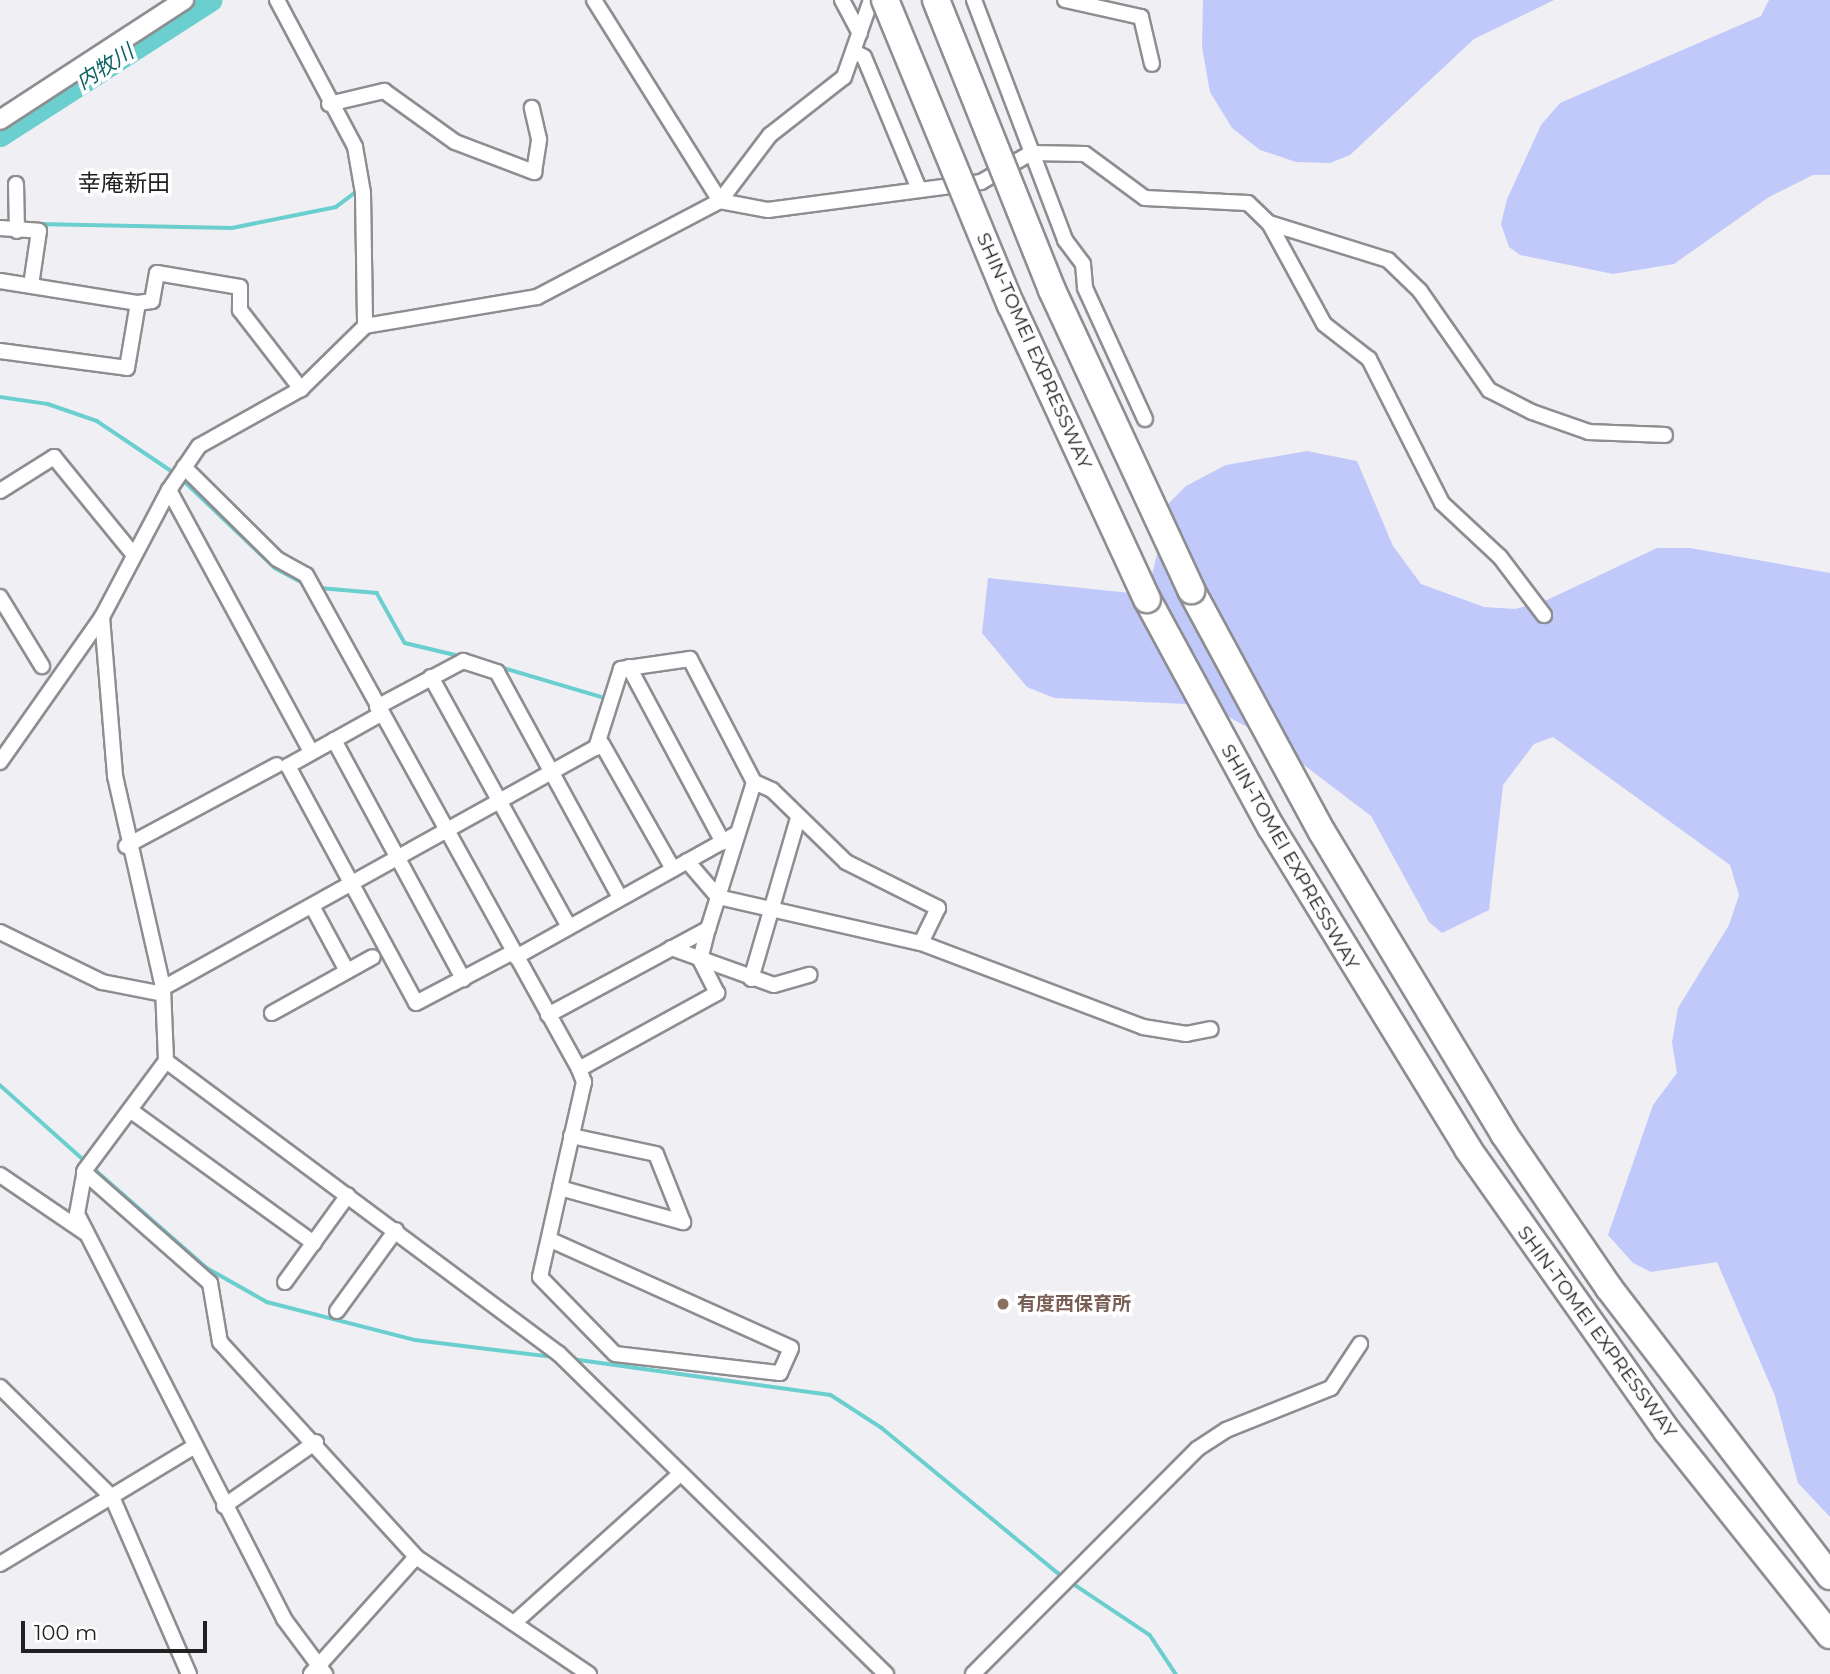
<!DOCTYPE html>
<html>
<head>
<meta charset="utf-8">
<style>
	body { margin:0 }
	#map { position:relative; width:1830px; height:1674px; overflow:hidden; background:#f0f0f4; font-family:Montserrat,"Noto Sans JP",sans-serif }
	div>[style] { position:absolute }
	.green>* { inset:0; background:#c1c9fa }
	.stream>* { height:3.5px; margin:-1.75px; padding:0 1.75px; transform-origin:1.75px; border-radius:1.75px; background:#6bcecf }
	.river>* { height:23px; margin:-11.5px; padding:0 11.5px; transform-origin:11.5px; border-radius:11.5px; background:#6bcecf }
	.roads { filter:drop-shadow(2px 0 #8d8e91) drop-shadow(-2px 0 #8d8e91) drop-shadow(0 2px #8d8e91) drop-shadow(0 -2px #8d8e91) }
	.minor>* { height:14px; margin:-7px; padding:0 7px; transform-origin:7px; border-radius:7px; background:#fff }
	.tertiary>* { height:18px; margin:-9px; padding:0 9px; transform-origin:9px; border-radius:9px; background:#fff }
	.motorway>* { height:26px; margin:-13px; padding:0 13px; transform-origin:13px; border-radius:13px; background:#fff }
	.bridges { filter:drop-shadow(2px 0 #8d8e91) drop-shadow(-2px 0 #8d8e91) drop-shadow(0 2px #8d8e91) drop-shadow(0 -2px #8d8e91) }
	.motorway-bridge>* { height:26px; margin:-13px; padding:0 13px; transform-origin:13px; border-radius:13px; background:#fff }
	.dots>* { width:19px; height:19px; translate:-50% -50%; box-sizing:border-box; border:4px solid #fff; border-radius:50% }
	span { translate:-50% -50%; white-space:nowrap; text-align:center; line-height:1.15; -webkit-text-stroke:7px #fff; paint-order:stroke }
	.street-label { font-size:19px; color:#212122 }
	.education-label { font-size:19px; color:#785e54; font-weight:700 }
	.left { translate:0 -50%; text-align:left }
	.water-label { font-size:21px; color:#056061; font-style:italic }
	.quarter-label { font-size:23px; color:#212122 }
	.scale { position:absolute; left:21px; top:1621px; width:186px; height:32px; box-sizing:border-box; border:4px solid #212122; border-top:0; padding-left:9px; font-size:21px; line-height:24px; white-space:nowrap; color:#212122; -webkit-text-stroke:5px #fff; paint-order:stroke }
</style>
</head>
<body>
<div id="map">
	<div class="green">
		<i style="clip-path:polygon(1203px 0,1554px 0,1474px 39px,1350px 155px,1330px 163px,1296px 162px,1260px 150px,1232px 128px,1210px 92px,1202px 47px)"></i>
		<i style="clip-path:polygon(1769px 0,1830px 0,1830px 175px,1813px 175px,1769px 197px,1674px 264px,1613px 274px,1520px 255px,1509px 247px,1501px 224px,1507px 199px,1541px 125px,1560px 103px,1761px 16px)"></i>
		<i style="clip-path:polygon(1307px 451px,1357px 461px,1393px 546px,1421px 584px,1484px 607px,1515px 609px,1547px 600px,1657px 548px,1690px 548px,1830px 573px,1830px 1517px,1798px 1483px,1775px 1396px,1717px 1262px,1651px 1272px,1633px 1263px,1608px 1235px,1653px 1105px,1677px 1073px,1672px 1042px,1678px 1008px,1729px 925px,1739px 895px,1730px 865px,1553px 737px,1534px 744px,1503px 785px,1489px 910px,1442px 933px,1429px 922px,1371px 816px,1271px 740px,1227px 716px,1186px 704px,1054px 698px,1027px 687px,982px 633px,988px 578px,1140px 594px,1152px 575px,1169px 503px,1186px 486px,1226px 465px)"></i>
	</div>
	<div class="stream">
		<i style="left:37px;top:224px;width:195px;rotate:1.2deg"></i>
		<i style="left:232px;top:228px;width:106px;rotate:-11.4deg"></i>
		<i style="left:336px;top:207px;width:25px;rotate:-37deg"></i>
		<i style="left:0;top:397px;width:49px;rotate:8.3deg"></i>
		<i style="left:48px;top:404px;width:52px;rotate:19.1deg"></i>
		<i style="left:97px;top:421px;width:95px;rotate:33.9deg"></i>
		<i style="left:182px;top:479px;width:129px;rotate:43.7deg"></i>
		<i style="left:275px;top:568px;width:34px;rotate:28deg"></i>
		<i style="left:320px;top:588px;width:57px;rotate:5deg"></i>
		<i style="left:377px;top:593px;width:57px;rotate:60.8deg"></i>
		<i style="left:405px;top:643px;width:90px;rotate:13.4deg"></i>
		<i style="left:500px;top:667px;width:105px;rotate:16.5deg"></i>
		<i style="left:0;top:1085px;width:114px;rotate:41.8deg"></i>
		<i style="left:91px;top:1166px;width:154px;rotate:41.3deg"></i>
		<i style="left:207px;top:1268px;width:69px;rotate:29.5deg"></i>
		<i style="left:267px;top:1302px;width:153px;rotate:14.4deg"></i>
		<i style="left:415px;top:1340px;width:140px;rotate:7deg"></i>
		<i style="left:572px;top:1359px;width:261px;rotate:7.9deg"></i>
		<i style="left:831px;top:1395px;width:61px;rotate:32.9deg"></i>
		<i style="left:882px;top:1428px;width:234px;rotate:39.5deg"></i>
		<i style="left:1069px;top:1581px;width:97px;rotate:33.7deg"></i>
		<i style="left:1150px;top:1635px;width:47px;rotate:56.3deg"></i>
	</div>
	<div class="river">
		<i style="left:0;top:135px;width:250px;rotate:-32.7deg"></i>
	</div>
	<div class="roads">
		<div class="minor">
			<i style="left:277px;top:0;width:166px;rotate:62deg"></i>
			<i style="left:355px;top:147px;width:47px;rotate:80.1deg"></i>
			<i style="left:363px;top:193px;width:133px;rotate:89.1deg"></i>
			<i style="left:594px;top:0;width:237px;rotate:57.9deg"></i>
			<i style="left:720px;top:201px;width:49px;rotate:10.6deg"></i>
			<i style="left:768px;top:210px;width:215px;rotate:-7.5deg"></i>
			<i style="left:981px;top:182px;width:58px;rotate:-30.1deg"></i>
			<i style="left:1031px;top:153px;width:54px;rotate:1.1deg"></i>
			<i style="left:1085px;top:154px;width:74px;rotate:36.3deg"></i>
			<i style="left:1145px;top:198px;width:103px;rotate:2.8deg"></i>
			<i style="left:1248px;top:203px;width:29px;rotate:44deg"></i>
			<i style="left:1269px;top:223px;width:125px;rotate:17.3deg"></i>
			<i style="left:1388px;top:260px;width:45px;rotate:44.1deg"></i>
			<i style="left:1420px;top:291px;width:121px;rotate:55.1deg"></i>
			<i style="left:1489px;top:390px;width:48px;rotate:27.1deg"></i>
			<i style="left:1532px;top:412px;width:60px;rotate:19.3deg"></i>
			<i style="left:1589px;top:432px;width:76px;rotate:2.3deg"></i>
			<i style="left:842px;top:0;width:38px;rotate:62deg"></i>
			<i style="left:974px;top:0;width:257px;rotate:69.2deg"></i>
			<i style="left:1065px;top:240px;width:30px;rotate:53deg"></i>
			<i style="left:1083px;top:264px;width:24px;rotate:85deg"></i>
			<i style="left:1085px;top:288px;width:144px;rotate:65.4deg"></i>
			<i style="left:1065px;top:0;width:78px;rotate:12.6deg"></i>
			<i style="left:1141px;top:17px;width:48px;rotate:76.8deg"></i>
			<i style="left:855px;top:52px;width:10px;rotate:29deg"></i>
			<i style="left:864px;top:57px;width:143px;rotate:67.4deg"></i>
			<i style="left:329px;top:104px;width:57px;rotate:-13.3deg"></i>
			<i style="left:384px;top:91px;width:87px;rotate:35.7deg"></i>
			<i style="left:455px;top:142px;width:85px;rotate:20.8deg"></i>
			<i style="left:534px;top:172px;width:33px;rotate:-81deg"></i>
			<i style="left:539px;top:139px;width:32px;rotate:-103deg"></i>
			<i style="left:16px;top:184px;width:47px;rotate:88.8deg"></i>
			<i style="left:1269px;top:223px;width:115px;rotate:61.4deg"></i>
			<i style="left:1324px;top:324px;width:57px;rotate:37.9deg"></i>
			<i style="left:1369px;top:359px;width:161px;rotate:63.1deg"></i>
			<i style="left:1442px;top:503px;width:79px;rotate:43deg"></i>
			<i style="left:1500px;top:557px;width:73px;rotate:52.8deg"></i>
			<i style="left:0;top:228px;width:39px;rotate:4deg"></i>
			<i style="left:39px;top:231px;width:55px;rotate:98.4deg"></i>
			<i style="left:0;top:281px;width:140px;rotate:9.1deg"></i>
			<i style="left:138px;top:303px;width:14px;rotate:-8deg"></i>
			<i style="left:152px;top:301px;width:28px;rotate:-80deg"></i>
			<i style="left:157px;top:273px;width:84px;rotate:9.6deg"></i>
			<i style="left:240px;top:287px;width:23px;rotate:90deg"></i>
			<i style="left:240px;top:310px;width:100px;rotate:52.3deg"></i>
			<i style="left:0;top:351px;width:128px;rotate:7.6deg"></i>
			<i style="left:127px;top:368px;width:66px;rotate:-80.4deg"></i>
			<i style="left:184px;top:467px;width:131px;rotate:44.7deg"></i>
			<i style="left:277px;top:559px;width:33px;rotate:29deg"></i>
			<i style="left:306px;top:575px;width:564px;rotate:61.07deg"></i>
			<i style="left:579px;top:1069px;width:14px;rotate:69deg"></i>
			<i style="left:584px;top:1082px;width:109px;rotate:102.8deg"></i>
			<i style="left:560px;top:1188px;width:91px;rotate:102.7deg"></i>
			<i style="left:540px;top:1277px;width:107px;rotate:45.8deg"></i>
			<i style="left:615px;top:1354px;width:166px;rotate:6.6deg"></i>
			<i style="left:780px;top:1373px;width:27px;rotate:-66deg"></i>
			<i style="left:791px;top:1348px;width:265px;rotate:-155.8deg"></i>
			<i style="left:169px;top:490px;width:298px;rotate:61.5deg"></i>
			<i style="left:0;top:491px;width:64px;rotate:-32.2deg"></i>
			<i style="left:54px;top:457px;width:125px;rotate:50.8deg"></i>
			<i style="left:0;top:597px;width:81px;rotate:58.7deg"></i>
			<i style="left:102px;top:617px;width:160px;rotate:85.3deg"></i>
			<i style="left:115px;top:776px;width:217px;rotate:77.2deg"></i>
			<i style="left:163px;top:988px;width:73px;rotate:87.6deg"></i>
			<i style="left:166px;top:1061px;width:136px;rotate:126.6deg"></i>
			<i style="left:85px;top:1170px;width:45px;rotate:100.3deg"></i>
			<i style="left:77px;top:1214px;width:455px;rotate:62.9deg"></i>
			<i style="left:284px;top:1619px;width:69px;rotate:53.3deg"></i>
			<i style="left:629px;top:667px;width:199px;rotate:61.8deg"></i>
			<i style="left:431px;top:677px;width:283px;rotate:61.1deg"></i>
			<i style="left:377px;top:707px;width:98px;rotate:-28.1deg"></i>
			<i style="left:463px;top:661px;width:36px;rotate:18deg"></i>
			<i style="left:497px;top:672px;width:257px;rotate:61.4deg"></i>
			<i style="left:381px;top:714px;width:107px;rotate:150.8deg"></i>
			<i style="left:288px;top:766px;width:269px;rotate:61.6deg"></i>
			<i style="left:416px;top:1003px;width:110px;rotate:-27.7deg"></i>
			<i style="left:334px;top:740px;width:272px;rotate:61.6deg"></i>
			<i style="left:0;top:762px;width:177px;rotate:-54.9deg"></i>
			<i style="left:102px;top:617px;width:144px;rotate:-62.2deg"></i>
			<i style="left:169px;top:490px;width:53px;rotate:-55.7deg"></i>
			<i style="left:199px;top:446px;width:117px;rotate:-29.2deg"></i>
			<i style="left:301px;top:389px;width:90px;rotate:-44.5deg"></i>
			<i style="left:365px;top:326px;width:174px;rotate:-9.6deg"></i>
			<i style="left:537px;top:297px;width:207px;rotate:-27.7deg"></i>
			<i style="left:720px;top:201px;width:83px;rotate:-52.9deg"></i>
			<i style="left:770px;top:135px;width:94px;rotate:-38.1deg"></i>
			<i style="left:844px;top:77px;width:82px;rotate:-70.7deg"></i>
			<i style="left:754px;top:782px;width:20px;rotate:24deg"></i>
			<i style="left:772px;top:790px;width:103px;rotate:44.2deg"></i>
			<i style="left:846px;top:862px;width:103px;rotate:26.6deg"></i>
			<i style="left:938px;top:908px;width:39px;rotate:116deg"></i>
			<i style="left:126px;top:846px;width:171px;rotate:-28.2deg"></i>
			<i style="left:687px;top:861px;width:48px;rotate:49.3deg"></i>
			<i style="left:718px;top:897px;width:208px;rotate:12.8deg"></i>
			<i style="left:921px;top:943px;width:237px;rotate:20.7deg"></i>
			<i style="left:1143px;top:1027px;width:44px;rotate:9.2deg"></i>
			<i style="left:1186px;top:1034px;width:25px;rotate:-11deg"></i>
			<i style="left:312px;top:906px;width:74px;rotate:61.7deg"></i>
			<i style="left:0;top:932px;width:114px;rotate:26.1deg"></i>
			<i style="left:102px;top:982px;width:62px;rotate:11.1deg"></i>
			<i style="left:671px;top:948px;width:109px;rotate:19.8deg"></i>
			<i style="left:774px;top:985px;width:37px;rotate:-16deg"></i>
			<i style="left:516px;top:957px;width:252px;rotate:-29.2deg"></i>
			<i style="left:751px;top:979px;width:168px;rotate:-73.7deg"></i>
			<i style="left:163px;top:988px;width:502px;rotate:-29.07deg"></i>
			<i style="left:602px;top:744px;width:144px;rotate:60.4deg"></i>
			<i style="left:272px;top:1013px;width:115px;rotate:-29deg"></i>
			<i style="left:548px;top:1015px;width:182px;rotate:-28.3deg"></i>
			<i style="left:708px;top:929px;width:154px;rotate:-72.6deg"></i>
			<i style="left:754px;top:782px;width:139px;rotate:-117.5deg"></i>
			<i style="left:690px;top:659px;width:70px;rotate:171.8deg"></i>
			<i style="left:621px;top:669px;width:83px;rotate:107.6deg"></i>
			<i style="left:166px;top:1061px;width:490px;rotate:36.7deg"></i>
			<i style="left:559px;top:1354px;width:458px;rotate:44.4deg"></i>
			<i style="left:579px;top:1069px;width:158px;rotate:-28.8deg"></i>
			<i style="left:717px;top:993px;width:37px;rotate:-117deg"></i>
			<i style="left:700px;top:960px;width:32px;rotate:-76deg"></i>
			<i style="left:130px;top:1110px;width:227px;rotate:35.9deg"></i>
			<i style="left:84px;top:1172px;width:168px;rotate:41.4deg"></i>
			<i style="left:210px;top:1283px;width:60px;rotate:80.4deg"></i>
			<i style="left:220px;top:1342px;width:291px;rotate:47.6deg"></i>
			<i style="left:416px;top:1557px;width:209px;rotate:34.1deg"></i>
			<i style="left:0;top:1175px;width:102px;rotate:34.2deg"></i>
			<i style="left:560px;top:1188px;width:128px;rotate:15.5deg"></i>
			<i style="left:683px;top:1222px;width:73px;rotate:-111.7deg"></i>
			<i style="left:656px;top:1154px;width:87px;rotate:-168deg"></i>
			<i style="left:285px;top:1282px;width:107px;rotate:-54.1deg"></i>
			<i style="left:337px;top:1311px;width:100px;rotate:-53.9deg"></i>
			<i style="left:0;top:1387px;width:157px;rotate:44.5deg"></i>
			<i style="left:112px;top:1497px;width:193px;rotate:66.5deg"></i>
			<i style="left:224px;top:1506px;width:112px;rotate:-34.8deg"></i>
			<i style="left:0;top:1564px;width:226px;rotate:-31.2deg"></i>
			<i style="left:514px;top:1623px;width:223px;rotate:-41.9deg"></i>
			<i style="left:311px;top:1674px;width:157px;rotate:-48.1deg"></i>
			<i style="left:973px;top:1674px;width:317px;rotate:-45.1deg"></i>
			<i style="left:1197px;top:1449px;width:35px;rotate:-33deg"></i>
			<i style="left:1226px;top:1430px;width:113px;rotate:-21.8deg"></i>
			<i style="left:1331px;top:1388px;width:53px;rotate:-56.6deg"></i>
		</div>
		<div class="tertiary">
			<i style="left:0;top:120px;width:220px;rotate:-33.1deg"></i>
		</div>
		<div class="motorway">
			<i style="left:1191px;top:590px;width:275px;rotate:61.6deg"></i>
			<i style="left:1322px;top:832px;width:353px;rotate:58.9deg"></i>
			<i style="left:1504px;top:1134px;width:186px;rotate:55.7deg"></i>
			<i style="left:1609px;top:1288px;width:363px;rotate:52.5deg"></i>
			<i style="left:1147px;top:599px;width:260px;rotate:61.5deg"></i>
			<i style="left:1271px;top:827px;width:377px;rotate:58.5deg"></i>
			<i style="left:1468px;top:1149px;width:345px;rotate:54.8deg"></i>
			<i style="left:1667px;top:1431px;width:261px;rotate:51.4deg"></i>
		</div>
	</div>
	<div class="bridges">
		<div class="motorway-bridge">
			<i style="left:885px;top:0;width:330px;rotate:67.6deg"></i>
			<i style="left:1011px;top:305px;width:324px;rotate:65.2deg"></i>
			<i style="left:936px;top:0;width:312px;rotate:68.2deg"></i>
			<i style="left:1052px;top:290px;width:331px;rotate:65.1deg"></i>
		</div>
	</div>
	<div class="dots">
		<i style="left:1003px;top:1304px;background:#8d6e63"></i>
	</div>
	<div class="street-label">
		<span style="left:1034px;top:351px;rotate:66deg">SHIN-TOMEI EXPRESSWAY</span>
		<span style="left:1290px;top:857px;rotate:60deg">SHIN-TOMEI EXPRESSWAY</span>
		<span style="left:1597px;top:1332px;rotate:54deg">SHIN-TOMEI EXPRESSWAY</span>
	</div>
	<div class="education-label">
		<span class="left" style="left:1017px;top:1304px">有度西保育所</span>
	</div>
	<div class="water-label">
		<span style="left:105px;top:67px;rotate:-33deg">内牧川</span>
	</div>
	<div class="quarter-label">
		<span style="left:124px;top:183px">幸庵新田</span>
	</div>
	<div class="scale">100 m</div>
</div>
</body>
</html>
